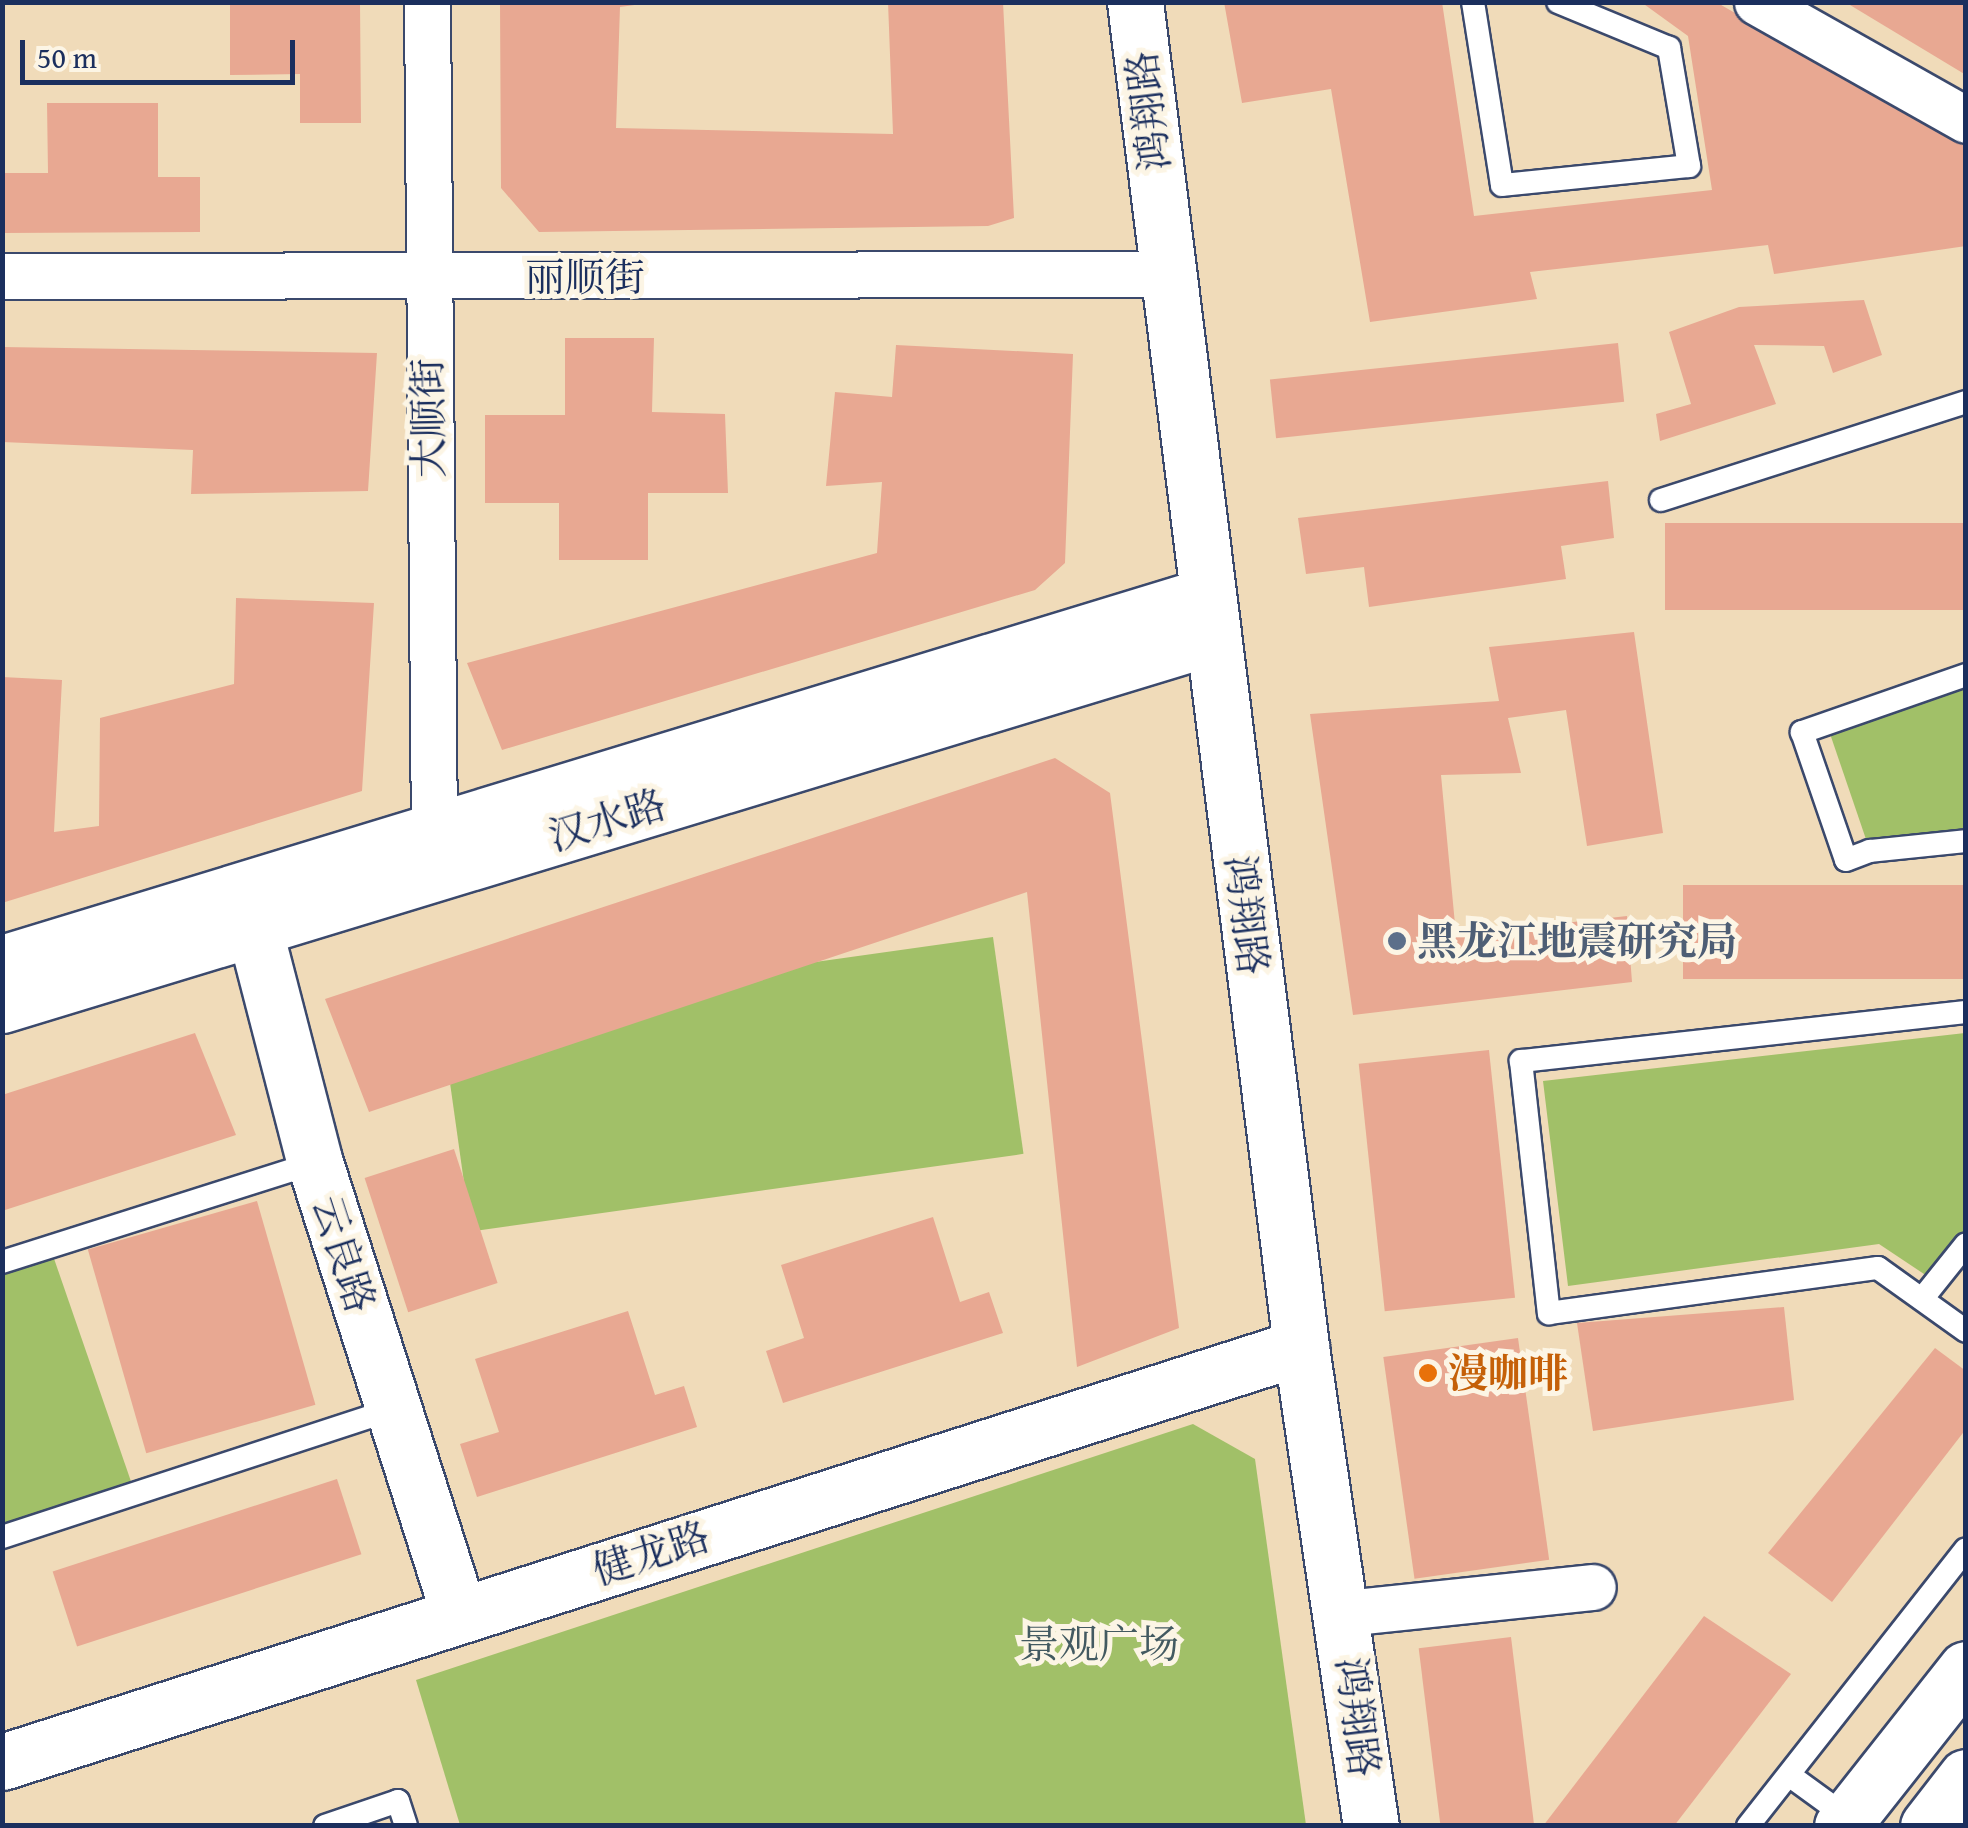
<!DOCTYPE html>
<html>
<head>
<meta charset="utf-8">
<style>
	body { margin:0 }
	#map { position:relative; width:1968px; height:1828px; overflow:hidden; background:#f0dbb9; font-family:"Gentium Book Plus","Noto Serif SC",serif }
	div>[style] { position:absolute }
	.green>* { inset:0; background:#a1c068; transform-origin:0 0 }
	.building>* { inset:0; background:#e8a892; transform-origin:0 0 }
	.roads { filter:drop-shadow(2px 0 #3b496c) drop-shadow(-2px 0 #3b496c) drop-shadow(0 2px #3b496c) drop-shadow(0 -2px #3b496c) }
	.lane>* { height:22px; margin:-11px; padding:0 11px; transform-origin:11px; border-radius:11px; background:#fff }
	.street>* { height:45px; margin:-22.5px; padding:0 22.5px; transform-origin:22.5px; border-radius:22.5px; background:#fff }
	.secondary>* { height:55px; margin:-27.5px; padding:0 27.5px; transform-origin:27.5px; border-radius:27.5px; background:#fff }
	.primary>* { height:55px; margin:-27.5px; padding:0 27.5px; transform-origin:27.5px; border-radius:27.5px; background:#fff }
	.dots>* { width:28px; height:28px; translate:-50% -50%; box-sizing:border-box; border:5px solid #fcf5e5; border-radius:50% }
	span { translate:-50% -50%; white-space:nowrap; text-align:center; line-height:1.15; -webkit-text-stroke:10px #fcf5e5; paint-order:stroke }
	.street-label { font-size:40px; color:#1b2f5e }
	.service-label { font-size:40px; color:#4e5e75; font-weight:700 }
	.left { translate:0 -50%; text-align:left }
	.food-label { font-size:40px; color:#c56008; font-weight:700 }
	.park-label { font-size:40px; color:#435a61 }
	.frame { position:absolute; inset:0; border:5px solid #1b2f5e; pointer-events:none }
	.scale { position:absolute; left:20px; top:40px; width:275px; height:45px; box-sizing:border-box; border:5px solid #1b2f5e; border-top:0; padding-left:12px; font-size:30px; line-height:35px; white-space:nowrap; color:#1b2f5e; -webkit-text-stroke:8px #fcf5e5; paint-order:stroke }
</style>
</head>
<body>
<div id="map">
	<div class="green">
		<i style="clip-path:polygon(1965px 675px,1965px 841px,1870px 851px,1826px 722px)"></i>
		<i style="left:993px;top:937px;width:219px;height:558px;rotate:82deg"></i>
		<i style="clip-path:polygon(1965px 1033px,1965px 1238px,1933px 1280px,1879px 1244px,1568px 1286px,1543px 1081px)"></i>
		<i style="clip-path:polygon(50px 1247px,135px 1493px,2px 1537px,2px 1262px)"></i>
		<i style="clip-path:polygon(1193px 1424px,1255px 1459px,1306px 1825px,460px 1825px,416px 1680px)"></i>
	</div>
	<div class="building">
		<i style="clip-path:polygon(230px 2px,360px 2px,361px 123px,300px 123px,300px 74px,230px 75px)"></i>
		<i style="clip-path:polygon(500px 2px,656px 2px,620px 7px,616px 128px,893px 134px,888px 2px,1003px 2px,1014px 218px,988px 226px,539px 232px,501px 188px)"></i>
		<i style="clip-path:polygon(1224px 2px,1442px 2px,1474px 216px,1712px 190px,1688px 36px,1641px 2px,1716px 2px,1966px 147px,1966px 246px,1774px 274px,1768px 245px,1530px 272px,1537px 299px,1370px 322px,1331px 89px,1242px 103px)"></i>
		<i style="clip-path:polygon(1845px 2px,1966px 2px,1966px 75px)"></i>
		<i style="clip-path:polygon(47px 103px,158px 103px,158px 177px,200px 177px,200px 232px,2px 233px,2px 173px,48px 173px)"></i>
		<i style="clip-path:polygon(1864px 300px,1882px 355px,1833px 373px,1824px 346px,1754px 345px,1776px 404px,1660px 441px,1656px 414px,1691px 404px,1669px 332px,1739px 307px)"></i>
		<i style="clip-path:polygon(565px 338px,654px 338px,652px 412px,725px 414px,728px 493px,648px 493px,648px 560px,559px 560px,559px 503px,485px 503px,485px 415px,565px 415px)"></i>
		<i style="left:1618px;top:343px;width:59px;height:350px;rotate:84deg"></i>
		<i style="clip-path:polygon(896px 345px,1073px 354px,1065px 563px,1035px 590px,502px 750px,467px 663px,877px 553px,882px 482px,826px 486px,835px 392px,892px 397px)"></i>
		<i style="clip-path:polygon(2px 347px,377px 353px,368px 491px,191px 494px,193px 450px,2px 442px)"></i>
		<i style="clip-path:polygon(1608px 481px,1614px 538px,1561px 546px,1566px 579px,1369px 607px,1364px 567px,1306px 574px,1298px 518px)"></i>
		<i style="left:1966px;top:523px;width:87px;height:301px;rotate:90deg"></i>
		<i style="clip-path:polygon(236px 598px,374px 603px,362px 791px,2px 903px,2px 677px,62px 680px,54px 832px,99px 826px,100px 718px,234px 684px)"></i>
		<i style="clip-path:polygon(1634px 632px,1663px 833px,1587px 846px,1566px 710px,1508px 718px,1521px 773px,1441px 775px,1456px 935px,1627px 916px,1632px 982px,1353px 1015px,1310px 714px,1499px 701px,1489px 647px)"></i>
		<i style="clip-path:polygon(1055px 758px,1110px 793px,1179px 1328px,1077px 1367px,1027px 892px,369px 1112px,325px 999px)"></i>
		<i style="left:1966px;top:885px;width:94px;height:283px;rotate:90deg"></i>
		<i style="clip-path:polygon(195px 1033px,236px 1135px,2px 1211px,2px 1095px)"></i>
		<i style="left:1489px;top:1050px;width:249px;height:131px;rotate:84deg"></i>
		<i style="left:454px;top:1149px;width:141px;height:94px;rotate:72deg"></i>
		<i style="left:257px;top:1201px;width:212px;height:176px;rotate:74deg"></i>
		<i style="clip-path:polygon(933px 1217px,960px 1302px,989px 1292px,1003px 1333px,783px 1403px,766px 1351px,804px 1338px,781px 1265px)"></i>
		<i style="clip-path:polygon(1784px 1307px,1794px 1400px,1593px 1431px,1577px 1323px)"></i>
		<i style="clip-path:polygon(628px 1311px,655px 1395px,684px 1386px,697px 1427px,477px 1497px,460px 1444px,499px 1432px,475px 1359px)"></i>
		<i style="left:1518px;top:1338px;width:224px;height:136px;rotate:82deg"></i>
		<i style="clip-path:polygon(1935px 1348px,1966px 1371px,1966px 1429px,1832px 1602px,1768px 1553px)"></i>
		<i style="left:337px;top:1479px;width:79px;height:299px;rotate:72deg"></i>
		<i style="clip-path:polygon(1704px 1616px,1791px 1674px,1674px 1826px,1543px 1826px)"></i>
		<i style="left:1511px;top:1637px;width:191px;height:93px;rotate:83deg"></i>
	</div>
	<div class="roads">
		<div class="lane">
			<i style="left:1473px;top:2px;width:185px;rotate:81deg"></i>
			<i style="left:1502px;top:185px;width:188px;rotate:-5.8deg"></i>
			<i style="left:1689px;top:166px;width:120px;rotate:-99.6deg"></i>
			<i style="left:1669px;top:48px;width:120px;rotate:-157.5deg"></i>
			<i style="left:1661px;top:500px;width:320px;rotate:-17.8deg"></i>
			<i style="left:1966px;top:675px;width:174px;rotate:160.8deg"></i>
			<i style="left:1802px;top:732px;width:135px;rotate:71deg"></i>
			<i style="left:1846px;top:860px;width:26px;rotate:-21deg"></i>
			<i style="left:1870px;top:851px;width:97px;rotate:-5.9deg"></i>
			<i style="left:1966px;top:1012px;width:448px;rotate:173.7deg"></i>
			<i style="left:1521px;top:1061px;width:254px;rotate:83.7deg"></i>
			<i style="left:1549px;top:1313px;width:332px;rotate:-7.8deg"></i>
			<i style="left:1878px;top:1268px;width:108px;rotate:35.6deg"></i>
			<i style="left:2px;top:1262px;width:328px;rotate:-17.6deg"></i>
			<i style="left:1922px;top:1299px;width:70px;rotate:-51.3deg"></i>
			<i style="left:2px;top:1537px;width:412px;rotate:-18.1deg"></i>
			<i style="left:1789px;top:1775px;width:77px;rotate:36deg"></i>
			<i style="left:325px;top:1826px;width:77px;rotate:-18.9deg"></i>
			<i style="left:398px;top:1801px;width:26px;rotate:72deg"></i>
			<i style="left:1748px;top:1826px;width:352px;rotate:-51.8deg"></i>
		</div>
		<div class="street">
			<i style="left:427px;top:2px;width:831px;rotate:89.52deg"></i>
			<i style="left:1757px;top:2px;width:240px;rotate:29.4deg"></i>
			<i style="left:2px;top:276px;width:1165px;rotate:-0.1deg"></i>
			<i style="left:1345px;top:1613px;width:249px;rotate:-6deg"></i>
		</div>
		<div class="secondary">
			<i style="left:1135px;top:2px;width:1355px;rotate:82.96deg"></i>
			<i style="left:1301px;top:1347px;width:484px;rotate:81.7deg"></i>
			<i style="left:245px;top:893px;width:279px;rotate:75.5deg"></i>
			<i style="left:315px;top:1163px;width:472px;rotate:72.3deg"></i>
			<i style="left:2px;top:963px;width:1258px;rotate:-16.97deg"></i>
			<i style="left:2px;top:1005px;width:1265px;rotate:-16.92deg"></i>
			<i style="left:2px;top:1762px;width:1364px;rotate:-17.72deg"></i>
		</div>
		<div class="primary">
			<i style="left:1842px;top:1826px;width:200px;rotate:-51.7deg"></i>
			<i style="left:1928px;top:1826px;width:62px;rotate:-52.2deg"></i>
		</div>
	</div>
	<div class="dots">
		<i style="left:1397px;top:941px;background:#5c6f8a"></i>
		<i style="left:1428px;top:1373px;background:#e8710a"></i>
	</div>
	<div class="street-label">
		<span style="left:1148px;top:111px;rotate:-97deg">鸿翔路</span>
		<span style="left:585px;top:277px">丽顺街</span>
		<span style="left:428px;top:418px;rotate:-91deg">大顺街</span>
		<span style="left:607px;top:820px;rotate:-17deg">汉水路</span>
		<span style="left:1247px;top:915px;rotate:83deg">鸿翔路</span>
		<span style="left:344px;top:1254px;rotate:72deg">云良路</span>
		<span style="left:651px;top:1553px;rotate:-18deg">健龙路</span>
		<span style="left:1358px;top:1717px;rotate:83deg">鸿翔路</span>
	</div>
	<div class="service-label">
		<span class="left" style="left:1417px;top:941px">黑龙江地震研究局</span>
	</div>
	<div class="food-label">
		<span class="left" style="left:1448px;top:1373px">漫咖啡</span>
	</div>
	<div class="park-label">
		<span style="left:1099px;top:1644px">景观广场</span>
	</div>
	<div class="frame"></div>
	<div class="scale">50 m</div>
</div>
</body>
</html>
